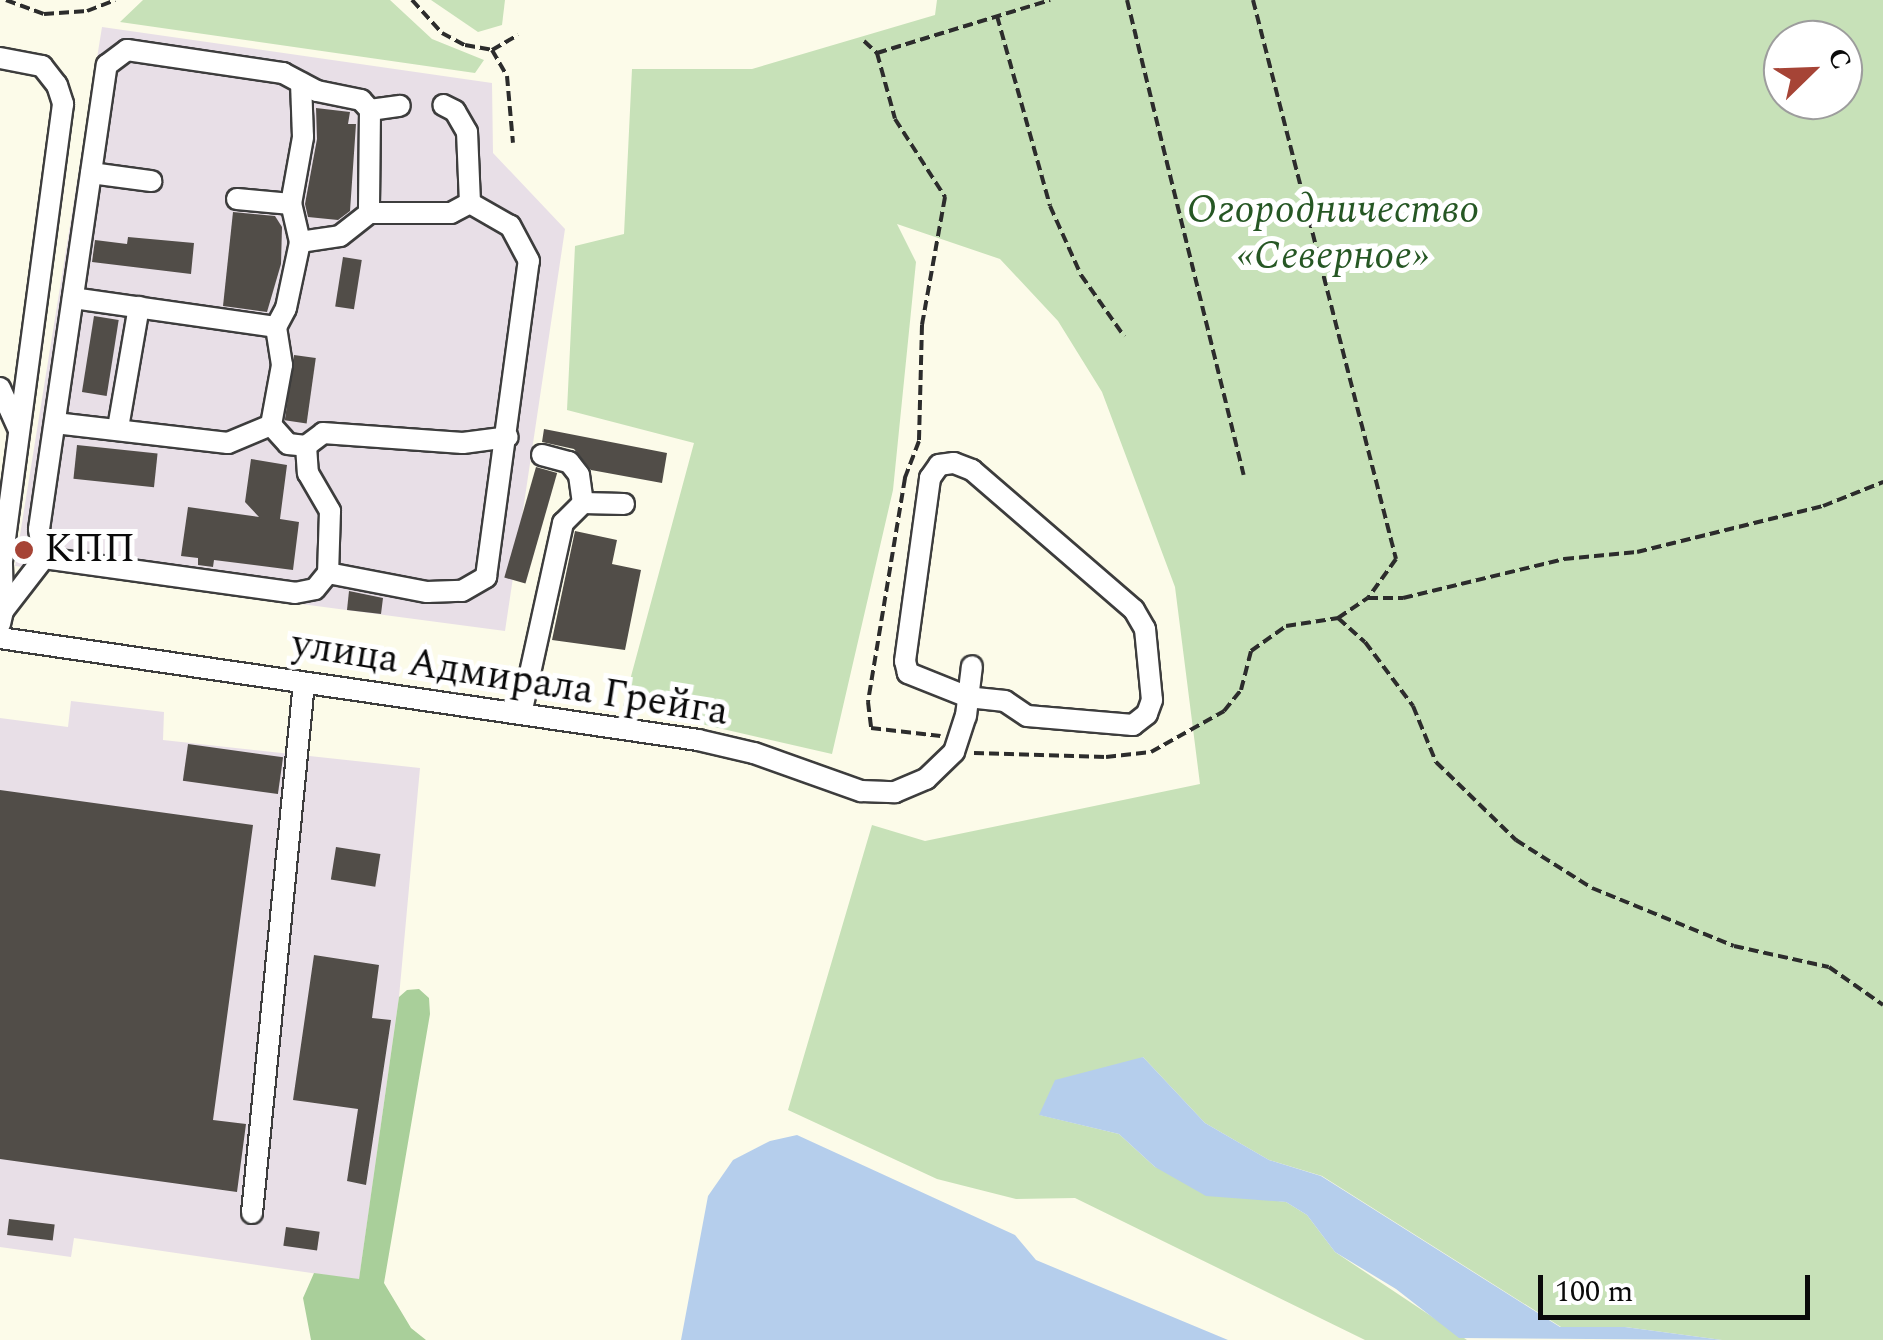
<!DOCTYPE html>
<html>
<head>
<meta charset="utf-8">
<style>
	body { margin:0 }
	#map { position:relative; width:1883px; height:1340px; overflow:hidden; background:#fcfbe9; font-family:Spectral,serif }
	div>[style] { position:absolute }
	.industrial>* { inset:0; background:#e8dfe7 }
	.green>* { inset:0; background:#c7e1b8 }
	.forest>* { inset:0; background:#a9cf9a }
	.water>* { inset:0; background:#b5ceec }
	.building>* { inset:0; background:#514d48; transform-origin:0 0 }
	.path>* { height:4px; margin-top:-2px; transform-origin:0; background:repeating-linear-gradient(90deg,#2c2c2c 0 10px,transparent 0 15px) }
	.roads { filter:drop-shadow(2px 0 #3d3d3d) drop-shadow(-2px 0 #3d3d3d) drop-shadow(0 2px #3d3d3d) drop-shadow(0 -2px #3d3d3d) }
	.minor>* { height:20px; margin:-10px; padding:0 10px; transform-origin:10px; border-radius:10px; background:#fff }
	.dots>* { width:28px; height:28px; translate:-50% -50%; box-sizing:border-box; border:5px solid #fff; border-radius:50% }
	span { translate:-50% -50%; white-space:nowrap; text-align:center; line-height:1.15; -webkit-text-stroke:10px #fff; paint-order:stroke }
	.park-label { font-size:40px; color:#265724; font-style:italic }
	.poi-label { font-size:40px; color:#0a0a0a }
	.left { translate:0 -50%; text-align:left }
	.street-label { font-size:40px; color:#0a0a0a }
	.north { position:absolute; left:1763px; top:20px; width:100px; height:100px; box-sizing:border-box; background:#fff; border:2px solid #9d9d9d; border-radius:50%; rotate:67deg; font-size:28px; font-weight:700; line-height:40px; text-align:center; color:#0a0a0a }
	.north::after { content:''; display:block; margin:auto; width:35px; height:45px; background:#a64436; clip-path:polygon(50% 0,100% 100%,50% 72%,0 100%) }
	.scale { position:absolute; left:1538px; top:1275px; width:272px; height:45px; box-sizing:border-box; border:5px solid #0a0a0a; border-top:0; padding-left:12px; font-size:30px; line-height:35px; white-space:nowrap; color:#0a0a0a; -webkit-text-stroke:8px #fff; paint-order:stroke }
</style>
</head>
<body>
<div id="map">
	<div class="industrial">
		<i style="clip-path:polygon(102px 27px,492px 83px,493px 153px,565px 229px,505px 631px,15px 566px)"></i>
		<i style="clip-path:polygon(71px 701px,164px 712px,163px 740px,420px 768px,399px 997px,359px 1280px,74px 1238px,71px 1257px,0 1247px,0 718px,68px 727px)"></i>
	</div>
	<div class="green">
		<i style="clip-path:polygon(143px 0,390px 0,432px 39px,484px 60px,475px 73px,120px 22px)"></i>
		<i style="clip-path:polygon(431px 0,505px 0,502px 25px,478px 32px)"></i>
		<i style="clip-path:polygon(evenodd,937px 0,1883px 0,1883px 1340px,1722px 1340px,1625px 1327px,1561px 1327px,1322px 1176px,1269px 1160px,1205px 1123px,1143px 1057px,1040px 1115px,1119px 1134px,1155px 1167px,1261px 1199px,1286px 1202px,1307px 1215px,1335px 1252px,1467px 1340px,1365px 1340px,1075px 1198px,1016px 1199px,937px 1179px,788px 1110px,872px 825px,925px 841px,1200px 784px,1175px 587px,1102px 392px,1058px 321px,1000px 259px,897px 224px,916px 262px,893px 490px,832px 754px,623px 706px,694px 443px,567px 410px,575px 246px,624px 234px,632px 69px,752px 69px,935px 15px,937px 0,1783px 40px,1843px 40px,1843px 100px,1783px 100px,1783px 40px)"></i>
	</div>
	<div class="forest">
		<i style="clip-path:polygon(419px 989px,429px 998px,430px 1014px,384px 1283px,411px 1328px,426px 1340px,311px 1340px,303px 1298px,314px 1273px,359px 1279px,399px 997px,407px 990px)"></i>
	</div>
	<div class="water">
		<i style="clip-path:polygon(1143px 1057px,1205px 1123px,1269px 1160px,1321px 1176px,1560px 1327px,1625px 1327px,1722px 1340px,1459px 1338px,1396px 1289px,1335px 1252px,1307px 1215px,1286px 1202px,1206px 1196px,1155px 1167px,1119px 1134px,1039px 1115px,1055px 1080px)"></i>
		<i style="clip-path:polygon(797px 1135px,1015px 1235px,1036px 1260px,1228px 1340px,681px 1340px,708px 1196px,733px 1160px,770px 1141px)"></i>
	</div>
	<div class="building">
		<i style="clip-path:polygon(316px 108px,350px 112px,348px 124px,356px 124px,350px 211px,338px 220px,308px 217px,305px 204px,317px 139px)"></i>
		<i style="clip-path:polygon(233px 212px,275px 216px,282px 227px,281px 264px,267px 312px,223px 306px)"></i>
		<i style="clip-path:polygon(128px 237px,194px 243px,191px 274px,92px 262px,95px 240px,127px 244px)"></i>
		<i style="left:343px;top:257px;width:19px;height:50px;rotate:9deg"></i>
		<i style="left:94px;top:316px;width:25px;height:77px;rotate:9deg"></i>
		<i style="left:294px;top:355px;width:22px;height:66px;rotate:8deg"></i>
		<i style="clip-path:polygon(544px 429px,667px 453px,662px 483px,591px 470px,574px 449px,542px 442px)"></i>
		<i style="left:77px;top:445px;width:81px;height:34px;rotate:6deg"></i>
		<i style="clip-path:polygon(251px 459px,287px 465px,280px 519px,299px 522px,293px 570px,214px 560px,213px 567px,198px 565px,198px 558px,181px 556px,188px 507px,259px 517px,245px 502px)"></i>
		<i style="left:536px;top:467px;width:22px;height:115px;rotate:16deg"></i>
		<i style="clip-path:polygon(575px 531px,617px 540px,612px 564px,641px 570px,625px 650px,552px 640px)"></i>
		<i style="clip-path:polygon(349px 591px,383px 598px,381px 614px,347px 610px)"></i>
		<i style="left:188px;top:744px;width:96px;height:37px;rotate:8deg"></i>
		<i style="clip-path:polygon(0 790px,253px 825px,213px 1120px,246px 1124px,237px 1192px,0 1159px)"></i>
		<i style="left:336px;top:847px;width:45px;height:33px;rotate:9deg"></i>
		<i style="clip-path:polygon(314px 955px,379px 965px,372px 1018px,391px 1020px,366px 1185px,347px 1181px,358px 1109px,293px 1100px)"></i>
		<i style="left:9px;top:1219px;width:46px;height:16px;rotate:7deg"></i>
		<i style="left:286px;top:1227px;width:34px;height:19px;rotate:8deg"></i>
	</div>
	<div class="path">
		<i style="left:6px;top:0;width:40px;rotate:20.2deg"></i>
		<i style="left:44px;top:14px;width:43px;rotate:-4deg"></i>
		<i style="left:87px;top:11px;width:30px;rotate:-21deg"></i>
		<i style="left:412px;top:0;width:45px;rotate:47.7deg"></i>
		<i style="left:442px;top:33px;width:26px;rotate:28deg"></i>
		<i style="left:465px;top:45px;width:27px;rotate:10deg"></i>
		<i style="left:492px;top:50px;width:30px;rotate:-30deg"></i>
		<i style="left:1127px;top:0;width:489px;rotate:76.2deg"></i>
		<i style="left:1253px;top:0;width:577px;rotate:75.65deg"></i>
		<i style="left:1396px;top:559px;width:48px;rotate:125.7deg"></i>
		<i style="left:997px;top:16px;width:197px;rotate:74.4deg"></i>
		<i style="left:1050px;top:206px;width:76px;rotate:65.8deg"></i>
		<i style="left:1081px;top:275px;width:75px;rotate:54.8deg"></i>
		<i style="left:864px;top:41px;width:18px;rotate:43deg"></i>
		<i style="left:877px;top:53px;width:181px;rotate:-17deg"></i>
		<i style="left:492px;top:50px;width:30px;rotate:60deg"></i>
		<i style="left:507px;top:76px;width:67px;rotate:84.9deg"></i>
		<i style="left:877px;top:53px;width:68px;rotate:74.7deg"></i>
		<i style="left:895px;top:119px;width:93px;rotate:57.3deg"></i>
		<i style="left:945px;top:197px;width:130px;rotate:100.2deg"></i>
		<i style="left:922px;top:325px;width:116px;rotate:91.5deg"></i>
		<i style="left:919px;top:441px;width:40px;rotate:111deg"></i>
		<i style="left:905px;top:478px;width:227px;rotate:99.4deg"></i>
		<i style="left:868px;top:702px;width:26px;rotate:83deg"></i>
		<i style="left:871px;top:728px;width:70px;rotate:6.5deg"></i>
		<i style="left:1338px;top:618px;width:36px;rotate:42deg"></i>
		<i style="left:1365px;top:642px;width:80px;rotate:53.1deg"></i>
		<i style="left:1413px;top:706px;width:61px;rotate:67.7deg"></i>
		<i style="left:1436px;top:762px;width:112px;rotate:44.3deg"></i>
		<i style="left:1516px;top:840px;width:90px;rotate:32.3deg"></i>
		<i style="left:1592px;top:888px;width:153px;rotate:22.2deg"></i>
		<i style="left:1734px;top:946px;width:97px;rotate:12.5deg"></i>
		<i style="left:1829px;top:967px;width:66px;rotate:35.1deg"></i>
		<i style="left:974px;top:753px;width:132px;rotate:1.7deg"></i>
		<i style="left:1106px;top:757px;width:45px;rotate:-6.3deg"></i>
		<i style="left:1151px;top:752px;width:84px;rotate:-29.3deg"></i>
		<i style="left:1224px;top:711px;width:27px;rotate:-51deg"></i>
		<i style="left:1241px;top:690px;width:40px;rotate:-75.6deg"></i>
		<i style="left:1251px;top:651px;width:43px;rotate:-35.5deg"></i>
		<i style="left:1286px;top:626px;width:53px;rotate:-8.7deg"></i>
		<i style="left:1338px;top:618px;width:36px;rotate:-34deg"></i>
		<i style="left:1368px;top:598px;width:35px"></i>
		<i style="left:1403px;top:598px;width:166px;rotate:-13.6deg"></i>
		<i style="left:1564px;top:559px;width:73px;rotate:-5.5deg"></i>
		<i style="left:1637px;top:552px;width:192px;rotate:-13.9deg"></i>
		<i style="left:1823px;top:506px;width:65px;rotate:-21.8deg"></i>
	</div>
	<div class="roads">
		<div class="minor">
			<i style="left:0;top:58px;width:43px;rotate:10.8deg"></i>
			<i style="left:42px;top:66px;width:24px;rotate:52deg"></i>
			<i style="left:57px;top:85px;width:20px;rotate:72deg"></i>
			<i style="left:63px;top:104px;width:464px;rotate:97.6deg"></i>
			<i style="left:2px;top:564px;width:47px;rotate:88.8deg"></i>
			<i style="left:370px;top:110px;width:103px;rotate:90.6deg"></i>
			<i style="left:369px;top:213px;width:82px"></i>
			<i style="left:451px;top:213px;width:21px;rotate:-28deg"></i>
			<i style="left:470px;top:203px;width:71px;rotate:-92.4deg"></i>
			<i style="left:467px;top:132px;width:24px;rotate:-120deg"></i>
			<i style="left:455px;top:111px;width:13px;rotate:-153deg"></i>
			<i style="left:91px;top:173px;width:61px;rotate:7.6deg"></i>
			<i style="left:237px;top:199px;width:54px;rotate:5.3deg"></i>
			<i style="left:300px;top:242px;width:39px;rotate:-103deg"></i>
			<i style="left:291px;top:204px;width:68px;rotate:-79.8deg"></i>
			<i style="left:303px;top:137px;width:54px;rotate:-92.1deg"></i>
			<i style="left:73px;top:298px;width:205px;rotate:8.1deg"></i>
			<i style="left:0;top:388px;width:46px;rotate:65.7deg"></i>
			<i style="left:55px;top:423px;width:174px;rotate:6.6deg"></i>
			<i style="left:228px;top:443px;width:47px;rotate:-22.7deg"></i>
			<i style="left:271px;top:425px;width:61px;rotate:-79.6deg"></i>
			<i style="left:282px;top:365px;width:38px;rotate:-99deg"></i>
			<i style="left:276px;top:327px;width:21px;rotate:-62deg"></i>
			<i style="left:286px;top:308px;width:67px;rotate:-78deg"></i>
			<i style="left:300px;top:242px;width:40px;rotate:-8.5deg"></i>
			<i style="left:340px;top:236px;width:37px;rotate:-38deg"></i>
			<i style="left:271px;top:425px;width:25px;rotate:48deg"></i>
			<i style="left:288px;top:444px;width:18px;rotate:6deg"></i>
			<i style="left:306px;top:446px;width:27px;rotate:86deg"></i>
			<i style="left:308px;top:473px;width:44px;rotate:59.9deg"></i>
			<i style="left:330px;top:511px;width:62px;rotate:91.8deg"></i>
			<i style="left:118px;top:428px;width:123px;rotate:-80.2deg"></i>
			<i style="left:306px;top:446px;width:21px;rotate:-37deg"></i>
			<i style="left:323px;top:433px;width:140px;rotate:4.1deg"></i>
			<i style="left:463px;top:443px;width:45px;rotate:-7.6deg"></i>
			<i style="left:542px;top:455px;width:28px;rotate:15deg"></i>
			<i style="left:569px;top:462px;width:16px;rotate:52deg"></i>
			<i style="left:579px;top:475px;width:28px;rotate:82deg"></i>
			<i style="left:954px;top:463px;width:19px;rotate:21deg"></i>
			<i style="left:972px;top:470px;width:214px;rotate:40.8deg"></i>
			<i style="left:1134px;top:610px;width:22px;rotate:60deg"></i>
			<i style="left:1145px;top:629px;width:71px;rotate:84.4deg"></i>
			<i style="left:1152px;top:700px;width:15px;rotate:110deg"></i>
			<i style="left:1147px;top:714px;width:18px;rotate:142deg"></i>
			<i style="left:1133px;top:725px;width:106px;rotate:-175.1deg"></i>
			<i style="left:1027px;top:716px;width:27px;rotate:-146deg"></i>
			<i style="left:1005px;top:701px;width:37px;rotate:-174deg"></i>
			<i style="left:968px;top:697px;width:65px;rotate:-158.2deg"></i>
			<i style="left:908px;top:673px;width:12px;rotate:-104deg"></i>
			<i style="left:905px;top:661px;width:185px;rotate:-82.2deg"></i>
			<i style="left:930px;top:478px;width:16px;rotate:-55deg"></i>
			<i style="left:939px;top:465px;width:15px;rotate:-8deg"></i>
			<i style="left:44px;top:558px;width:253px;rotate:7.9deg"></i>
			<i style="left:295px;top:593px;width:20px;rotate:-11deg"></i>
			<i style="left:315px;top:589px;width:21px;rotate:-51deg"></i>
			<i style="left:328px;top:573px;width:101px;rotate:10.9deg"></i>
			<i style="left:427px;top:592px;width:35px;rotate:-2deg"></i>
			<i style="left:462px;top:591px;width:28px;rotate:-30deg"></i>
			<i style="left:486px;top:577px;width:319px;rotate:-82.3deg"></i>
			<i style="left:529px;top:261px;width:40px;rotate:-118deg"></i>
			<i style="left:510px;top:226px;width:46px;rotate:-150.1deg"></i>
			<i style="left:0;top:624px;width:13px;rotate:-77deg"></i>
			<i style="left:3px;top:611px;width:67px;rotate:-52.3deg"></i>
			<i style="left:44px;top:558px;width:29px;rotate:-100deg"></i>
			<i style="left:39px;top:529px;width:469px;rotate:-81.7deg"></i>
			<i style="left:107px;top:65px;width:25px;rotate:-37deg"></i>
			<i style="left:127px;top:50px;width:158px;rotate:8.4deg"></i>
			<i style="left:283px;top:73px;width:38px;rotate:28deg"></i>
			<i style="left:317px;top:91px;width:45px;rotate:11.6deg"></i>
			<i style="left:361px;top:100px;width:13px;rotate:48deg"></i>
			<i style="left:370px;top:110px;width:30px;rotate:-8deg"></i>
			<i style="left:0;top:638px;width:705px;rotate:8.31deg"></i>
			<i style="left:698px;top:740px;width:57px;rotate:13.1deg"></i>
			<i style="left:754px;top:753px;width:114px;rotate:19.6deg"></i>
			<i style="left:861px;top:791px;width:34px;rotate:2deg"></i>
			<i style="left:895px;top:792px;width:34px;rotate:-23deg"></i>
			<i style="left:926px;top:779px;width:39px;rotate:-44deg"></i>
			<i style="left:954px;top:752px;width:38px;rotate:-72deg"></i>
			<i style="left:966px;top:716px;width:50px;rotate:-83.2deg"></i>
			<i style="left:521px;top:714px;width:196px;rotate:-77.6deg"></i>
			<i style="left:563px;top:523px;width:28px;rotate:-45deg"></i>
			<i style="left:583px;top:503px;width:41px;rotate:1.4deg"></i>
			<i style="left:252px;top:1213px;width:533px;rotate:-84.4deg"></i>
		</div>
	</div>
	<div class="dots">
		<i style="left:24px;top:550px;background:#a64436"></i>
	</div>
	<div class="park-label">
		<span style="left:1333px;top:234px">Огородничество<br>«Северное»</span>
	</div>
	<div class="poi-label">
		<span class="left" style="left:44px;top:550px">КПП</span>
	</div>
	<div class="street-label">
		<span style="left:510px;top:679px;rotate:9deg">улица Адмирала Грейга</span>
	</div>
	<div class="north">С</div>
	<div class="scale">100 m</div>
</div>
</body>
</html>
